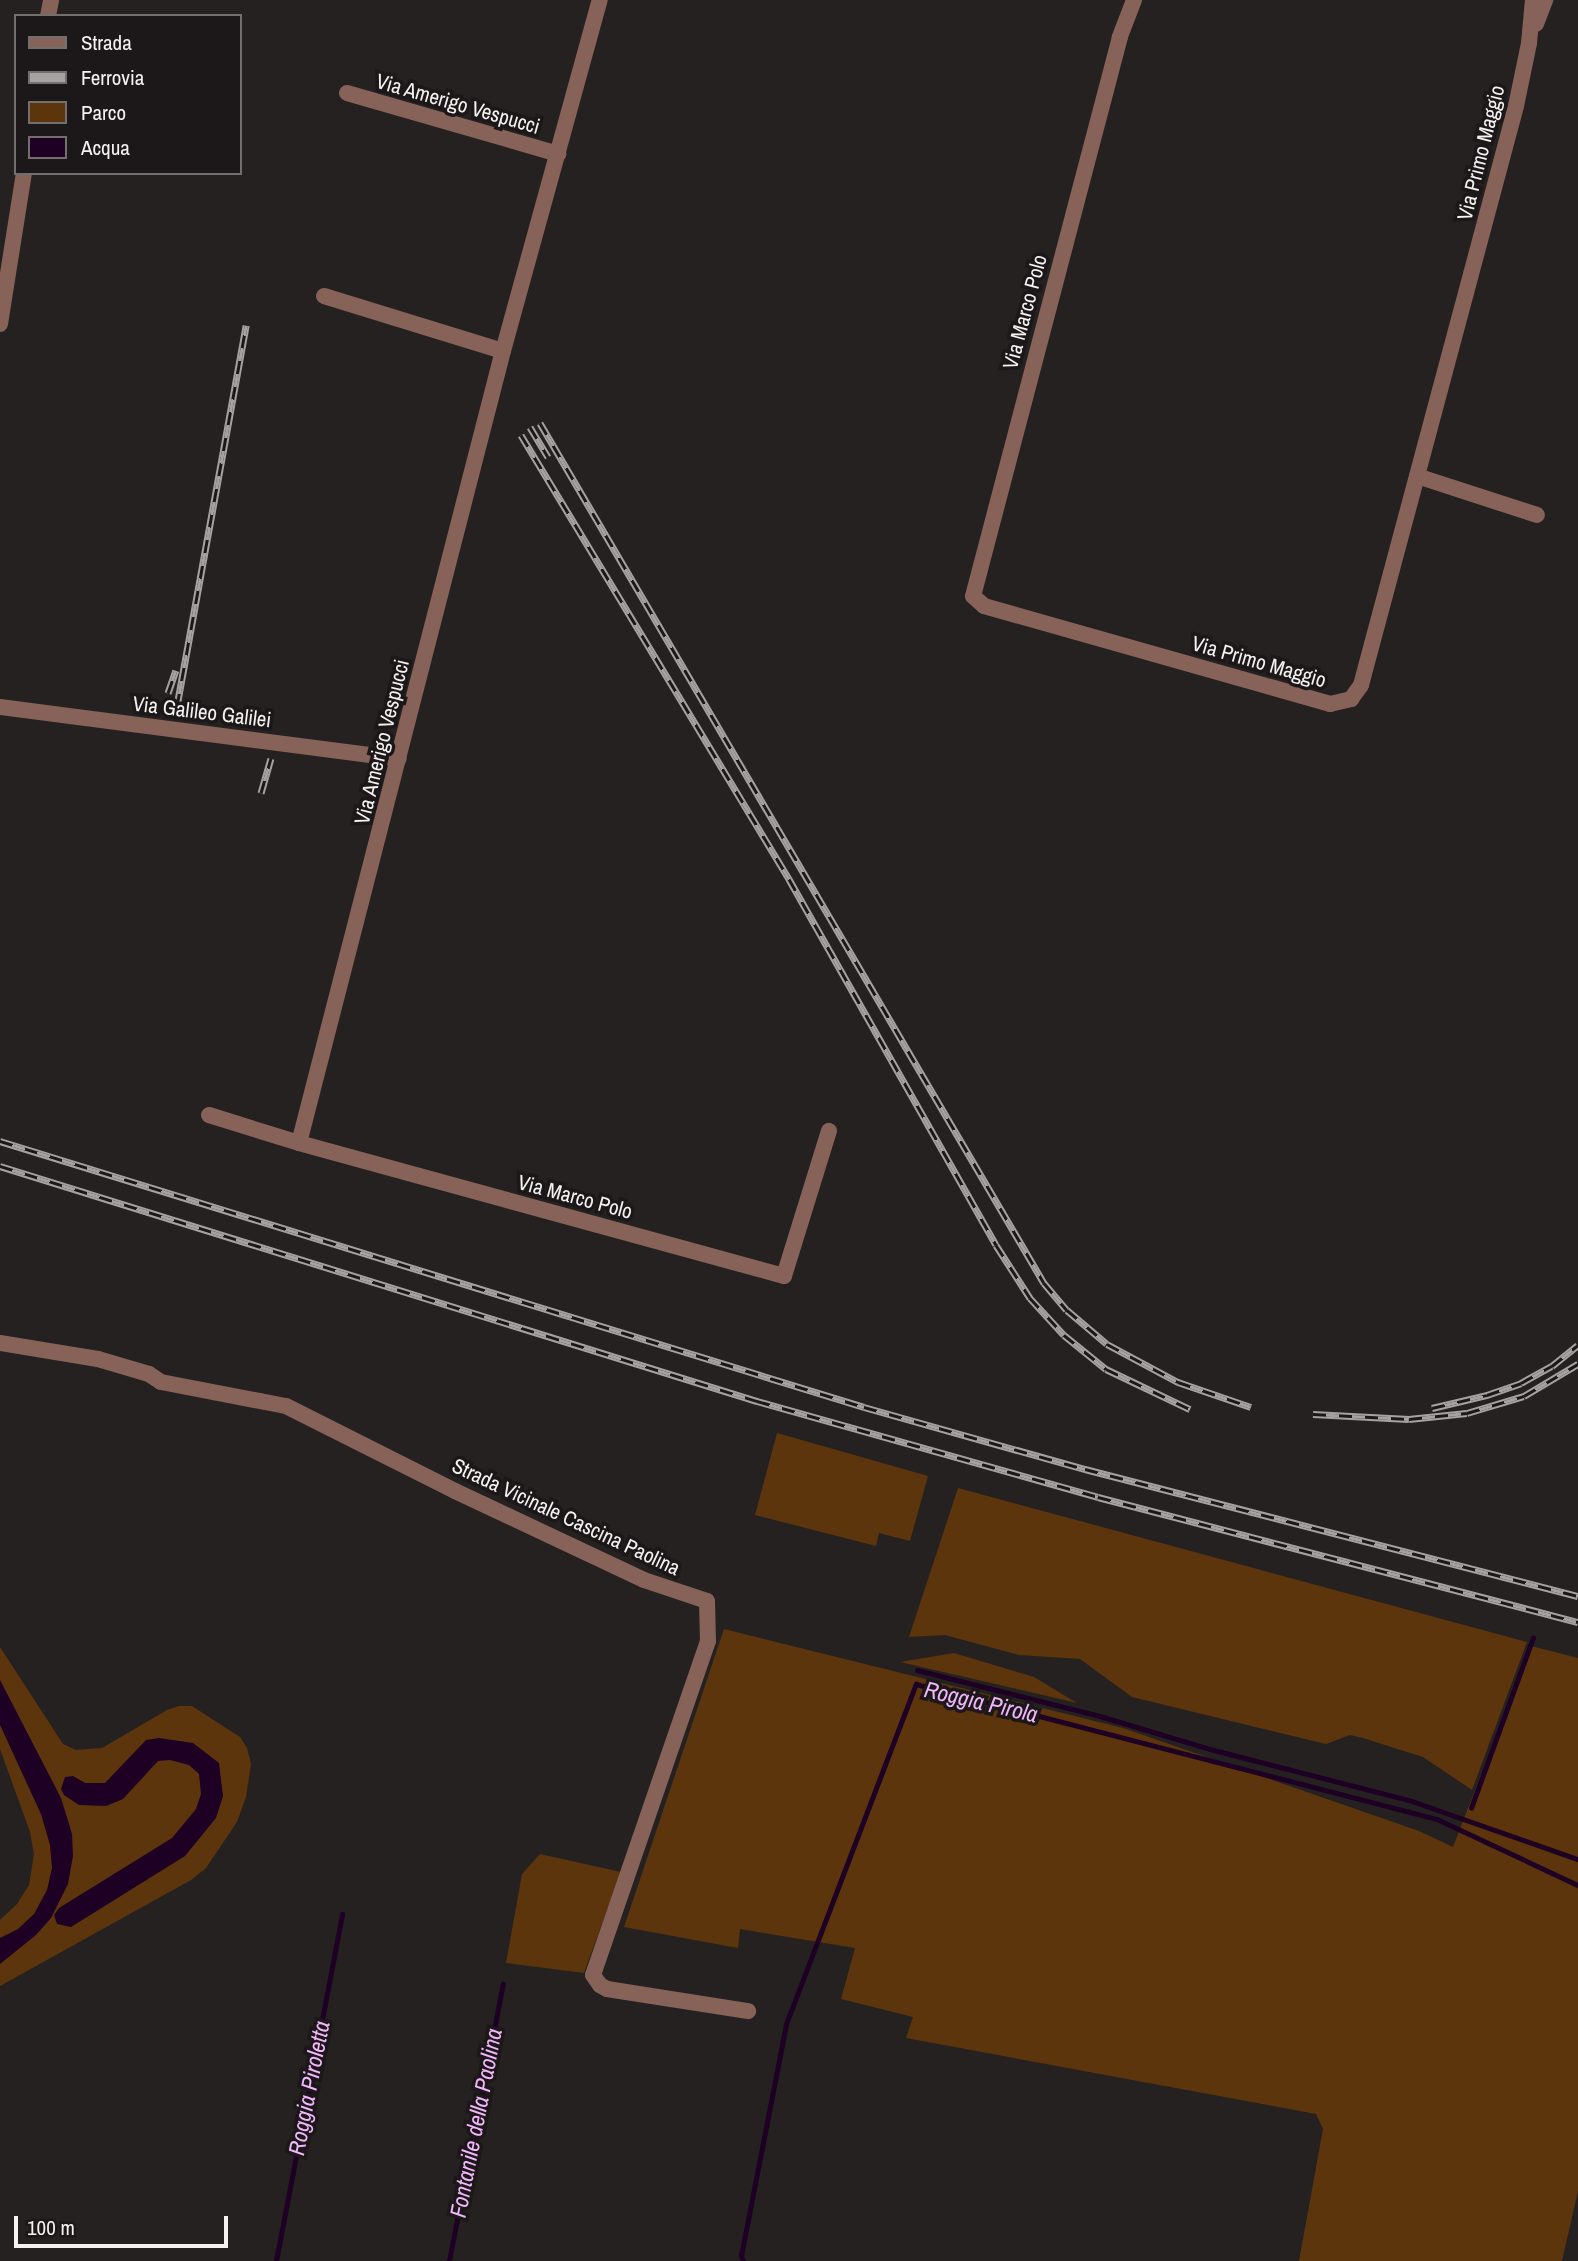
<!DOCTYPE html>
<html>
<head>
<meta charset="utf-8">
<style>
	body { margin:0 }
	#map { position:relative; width:1578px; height:2261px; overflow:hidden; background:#252121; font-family:"Archivo Narrow",sans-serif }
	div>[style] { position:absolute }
	.green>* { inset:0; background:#5c350c }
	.water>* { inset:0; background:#1d0023 }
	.stream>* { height:4.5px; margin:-2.25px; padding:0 2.25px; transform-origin:2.25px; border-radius:2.25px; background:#1d0023 }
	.minor>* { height:16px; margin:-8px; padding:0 8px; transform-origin:8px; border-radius:8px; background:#876258 }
	.rail>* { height:7px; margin-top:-3.5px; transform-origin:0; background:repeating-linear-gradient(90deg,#1c1718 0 13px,#a6a2a2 0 26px); box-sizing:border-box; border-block:2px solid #a6a2a2 }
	span { translate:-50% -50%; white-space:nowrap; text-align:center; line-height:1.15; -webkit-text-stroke:7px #1c1718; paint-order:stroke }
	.street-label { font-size:21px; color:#f5f2f2 }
	.water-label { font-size:23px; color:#f2b6fc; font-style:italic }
	.legend { position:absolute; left:14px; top:14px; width:228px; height:161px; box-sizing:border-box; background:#1c1718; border:2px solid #736f6f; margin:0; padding:9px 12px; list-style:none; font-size:21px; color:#f5f2f2 }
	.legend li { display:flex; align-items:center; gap:14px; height:35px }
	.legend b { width:35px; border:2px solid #736f6f }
	.scale { position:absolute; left:14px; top:2216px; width:214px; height:32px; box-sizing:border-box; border:4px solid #f5f2f2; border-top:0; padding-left:9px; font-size:21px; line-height:24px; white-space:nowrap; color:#f5f2f2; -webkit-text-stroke:5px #1c1718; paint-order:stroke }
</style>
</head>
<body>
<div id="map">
	<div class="green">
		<i style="clip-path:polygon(777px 1433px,928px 1476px,910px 1541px,879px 1533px,876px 1546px,755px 1515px)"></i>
		<i style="clip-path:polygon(958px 1488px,1527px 1642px,1472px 1790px,1423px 1757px,1363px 1738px,1350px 1735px,1326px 1744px,1132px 1697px,1080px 1659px,1019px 1655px,945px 1635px,909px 1637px)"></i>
		<i style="clip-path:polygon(724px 1629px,1123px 1728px,1419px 1831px,1453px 1847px,1531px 1646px,1578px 1658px,1578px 2191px,1562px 2261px,1299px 2261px,1323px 2129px,1316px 2114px,906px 2038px,913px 2017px,841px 1999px,855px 1948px,740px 1929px,738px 1948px,624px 1927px)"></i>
		<i style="clip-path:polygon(0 1647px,63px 1744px,76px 1750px,102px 1748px,167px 1710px,179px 1706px,192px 1706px,240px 1737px,247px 1748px,251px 1764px,246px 1797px,237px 1822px,206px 1868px,191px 1880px,0 1986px,0 1920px,17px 1904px,29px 1885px,34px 1854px,30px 1832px,0 1749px)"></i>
		<i style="clip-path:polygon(954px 1653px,1034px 1677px,1077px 1703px,900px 1662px)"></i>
		<i style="clip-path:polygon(540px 1854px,621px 1872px,584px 1973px,506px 1963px,522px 1874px)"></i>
	</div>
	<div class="water">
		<i style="clip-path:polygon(0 1680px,61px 1798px,72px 1834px,73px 1856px,68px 1884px,51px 1918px,36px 1935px,0 1964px,0 1938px,18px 1929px,34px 1914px,47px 1890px,52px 1868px,50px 1845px,41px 1814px,0 1725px)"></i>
		<i style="clip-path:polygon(159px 1738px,193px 1743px,219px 1763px,223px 1796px,216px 1818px,185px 1856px,71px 1927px,57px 1924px,54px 1915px,59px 1908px,172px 1838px,196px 1809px,201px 1794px,199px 1774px,189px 1765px,170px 1760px,158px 1761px,123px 1799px,106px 1806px,79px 1805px,64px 1795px,61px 1789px,65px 1777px,73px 1776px,85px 1783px,105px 1783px,146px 1740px)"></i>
	</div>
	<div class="stream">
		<i style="left:917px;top:1670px;width:189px;rotate:14.1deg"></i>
		<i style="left:1100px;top:1716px;width:115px;rotate:16.7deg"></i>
		<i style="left:1210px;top:1749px;width:209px;rotate:14.4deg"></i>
		<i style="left:1412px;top:1801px;width:176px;rotate:19.3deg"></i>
		<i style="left:1471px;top:1808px;width:181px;rotate:-70deg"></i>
		<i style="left:276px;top:2261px;width:353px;rotate:-79.2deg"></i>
		<i style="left:449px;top:2261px;width:282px;rotate:-79deg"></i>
		<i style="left:743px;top:2261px;width:5px;rotate:-112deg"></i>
		<i style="left:741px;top:2256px;width:236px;rotate:-79deg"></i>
		<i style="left:786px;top:2024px;width:364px;rotate:-69.1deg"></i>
		<i style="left:916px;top:1684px;width:538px;rotate:14.53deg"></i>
		<i style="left:1437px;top:1819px;width:156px;rotate:25.1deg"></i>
	</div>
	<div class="minor">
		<i style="left:1134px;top:0;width:40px;rotate:111deg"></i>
		<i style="left:1120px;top:37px;width:578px;rotate:104.73deg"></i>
		<i style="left:973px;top:596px;width:15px;rotate:42deg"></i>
		<i style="left:984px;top:606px;width:360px;rotate:15.8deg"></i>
		<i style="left:1330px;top:704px;width:22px;rotate:-13deg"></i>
		<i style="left:1351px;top:699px;width:17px;rotate:-54deg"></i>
		<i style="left:1361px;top:685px;width:599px;rotate:-75.01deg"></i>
		<i style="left:1516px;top:106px;width:64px;rotate:-78.3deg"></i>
		<i style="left:1529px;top:43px;width:43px;rotate:-84.7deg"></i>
		<i style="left:48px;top:16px;width:16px;rotate:-79deg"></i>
		<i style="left:1536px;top:24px;width:26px;rotate:-69deg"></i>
		<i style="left:347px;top:93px;width:220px;rotate:16.1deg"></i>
		<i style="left:324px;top:296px;width:187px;rotate:17.1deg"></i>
		<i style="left:0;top:324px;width:153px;rotate:-81deg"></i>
		<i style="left:1417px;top:476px;width:126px;rotate:18deg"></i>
		<i style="left:0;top:707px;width:402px;rotate:7.4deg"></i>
		<i style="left:209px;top:1115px;width:94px;rotate:17.3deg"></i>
		<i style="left:299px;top:1143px;width:503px;rotate:15.34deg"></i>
		<i style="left:784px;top:1276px;width:152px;rotate:-72.8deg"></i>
		<i style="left:299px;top:1143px;width:818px;rotate:-75.56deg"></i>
		<i style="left:503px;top:351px;width:364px;rotate:-74.6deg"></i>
		<i style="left:0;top:1343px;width:99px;rotate:9.3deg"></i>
		<i style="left:98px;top:1359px;width:53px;rotate:16.4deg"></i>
		<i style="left:149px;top:1374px;width:14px;rotate:34deg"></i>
		<i style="left:161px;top:1382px;width:127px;rotate:10.9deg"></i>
		<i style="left:286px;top:1406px;width:189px;rotate:26.7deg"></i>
		<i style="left:455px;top:1491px;width:209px;rotate:25.2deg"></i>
		<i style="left:644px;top:1580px;width:66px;rotate:18.4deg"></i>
		<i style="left:707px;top:1601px;width:40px;rotate:88.6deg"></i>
		<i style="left:708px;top:1641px;width:353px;rotate:109deg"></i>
		<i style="left:593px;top:1975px;width:12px;rotate:55deg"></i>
		<i style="left:600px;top:1985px;width:8px;rotate:30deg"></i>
		<i style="left:607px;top:1989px;width:143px;rotate:8.9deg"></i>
	</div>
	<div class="rail">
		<i style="left:540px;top:423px;width:997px;rotate:59.63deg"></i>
		<i style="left:1044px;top:1283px;width:35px;rotate:50deg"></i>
		<i style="left:1067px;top:1310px;width:52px;rotate:40.4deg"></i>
		<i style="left:1107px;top:1344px;width:81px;rotate:28.2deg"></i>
		<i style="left:1178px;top:1382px;width:77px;rotate:18.9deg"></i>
		<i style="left:530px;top:427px;width:35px;rotate:59deg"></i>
		<i style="left:521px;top:435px;width:519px;rotate:58.88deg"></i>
		<i style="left:789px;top:879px;width:420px;rotate:60.5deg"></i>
		<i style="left:996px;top:1245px;width:63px;rotate:57.3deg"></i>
		<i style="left:1030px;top:1298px;width:50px;rotate:47.4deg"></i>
		<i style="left:1064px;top:1335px;width:54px;rotate:39deg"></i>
		<i style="left:1106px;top:1369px;width:93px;rotate:25.5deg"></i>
		<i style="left:168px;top:693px;width:24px;rotate:-71deg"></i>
		<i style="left:177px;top:706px;width:387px;rotate:-79.7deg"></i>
		<i style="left:261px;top:793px;width:36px;rotate:-74deg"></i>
		<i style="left:0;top:1141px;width:904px;rotate:17.11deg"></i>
		<i style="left:864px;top:1407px;width:230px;rotate:15.7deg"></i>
		<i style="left:1085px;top:1469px;width:509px;rotate:14.45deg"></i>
		<i style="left:0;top:1166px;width:793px;rotate:17.25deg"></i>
		<i style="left:757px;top:1401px;width:354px;rotate:15.7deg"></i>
		<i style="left:1098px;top:1497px;width:496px;rotate:14.6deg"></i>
		<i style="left:1432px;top:1408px;width:57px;rotate:-13.3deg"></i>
		<i style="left:1487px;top:1395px;width:36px;rotate:-19deg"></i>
		<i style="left:1521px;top:1383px;width:35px;rotate:-29deg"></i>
		<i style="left:1552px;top:1366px;width:33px;rotate:-39deg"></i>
		<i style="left:1313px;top:1414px;width:96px;rotate:3deg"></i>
		<i style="left:1409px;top:1419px;width:58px;rotate:-5.9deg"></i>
		<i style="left:1467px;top:1413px;width:59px;rotate:-16.6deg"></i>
		<i style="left:1524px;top:1396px;width:63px;rotate:-30.7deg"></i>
	</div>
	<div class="street-label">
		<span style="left:458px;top:104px;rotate:16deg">Via Amerigo Vespucci</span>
		<span style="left:1481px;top:153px;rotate:-76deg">Via Primo Maggio</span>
		<span style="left:1025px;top:312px;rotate:-75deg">Via Marco Polo</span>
		<span style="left:1259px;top:662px;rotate:16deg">Via Primo Maggio</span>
		<span style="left:202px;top:712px;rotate:7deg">Via Galileo Galilei</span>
		<span style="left:382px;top:742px;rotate:-76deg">Via Amerigo Vespucci</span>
		<span style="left:575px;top:1197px;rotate:15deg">Via Marco Polo</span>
		<span style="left:566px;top:1517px;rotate:25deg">Strada Vicinale Cascina Paolina</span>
	</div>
	<div class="water-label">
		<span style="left:981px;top:1702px;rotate:13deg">Roggia Pirola</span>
		<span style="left:309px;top:2088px;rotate:-79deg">Roggia Piroletta</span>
		<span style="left:476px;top:2123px;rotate:-79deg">Fontanile della Paolina</span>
	</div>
	<ul class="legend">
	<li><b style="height:9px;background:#876258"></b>Strada</li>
	<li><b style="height:9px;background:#a6a2a2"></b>Ferrovia</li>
	<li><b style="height:19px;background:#5c350c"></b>Parco</li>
	<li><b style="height:19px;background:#1d0023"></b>Acqua</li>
	</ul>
	<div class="scale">100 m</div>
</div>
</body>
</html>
